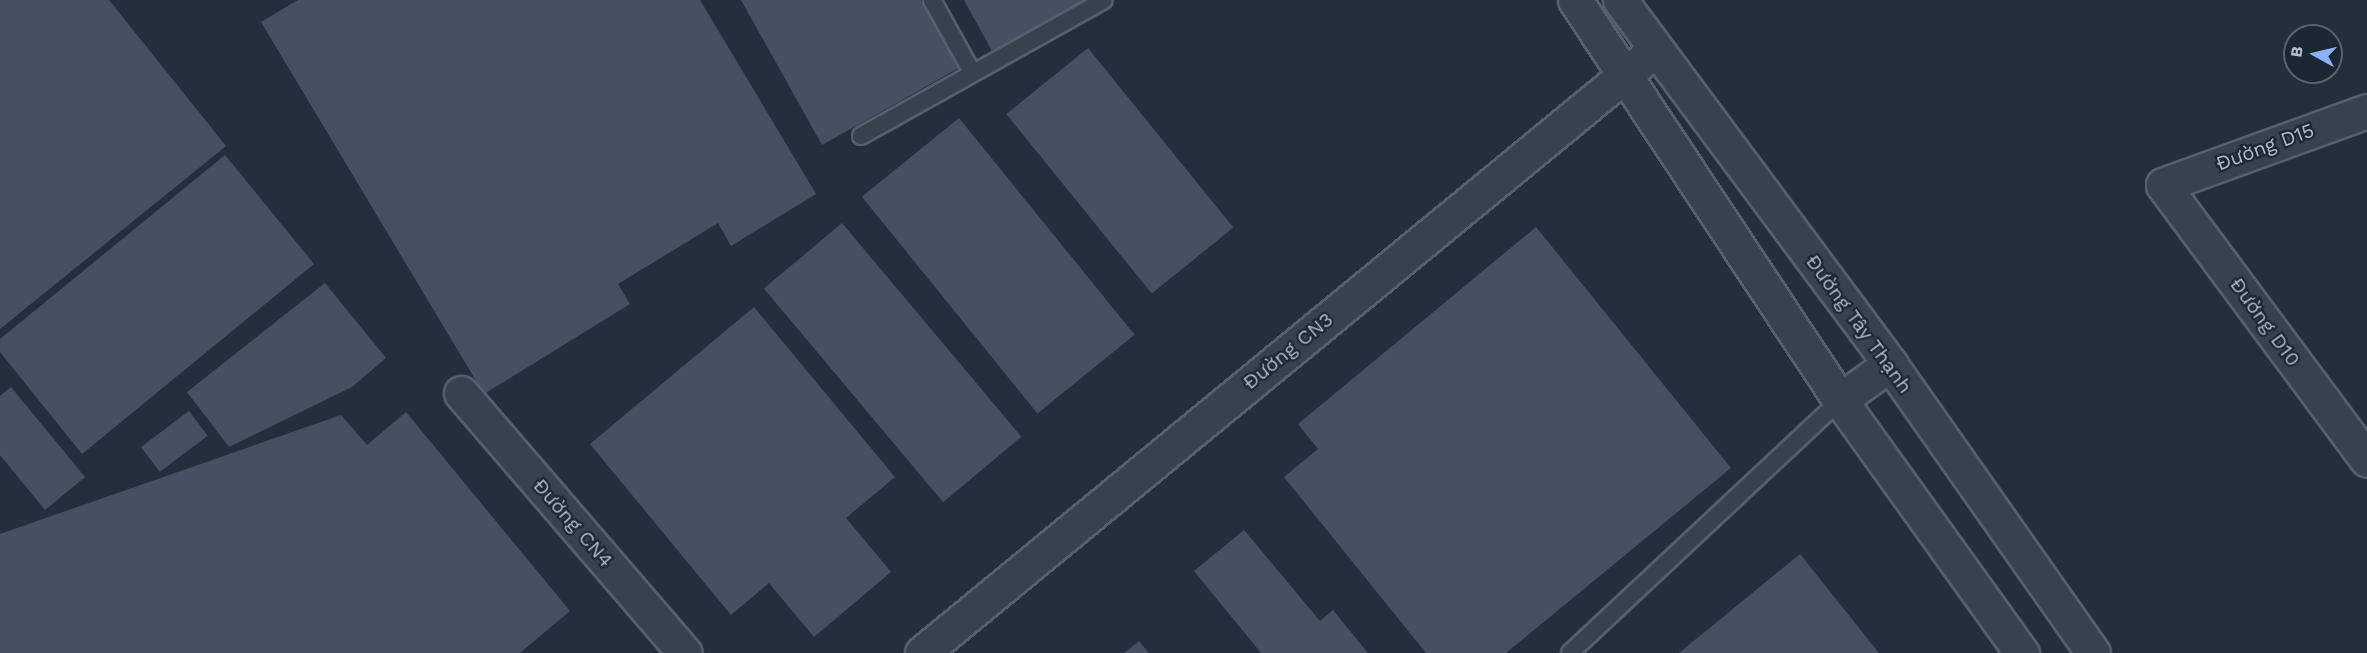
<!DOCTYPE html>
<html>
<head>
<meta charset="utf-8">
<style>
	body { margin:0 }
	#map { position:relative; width:2367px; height:653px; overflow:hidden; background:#242f3e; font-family:"Work Sans",sans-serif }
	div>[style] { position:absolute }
	.building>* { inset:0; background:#455162; transform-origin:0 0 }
	.roads { filter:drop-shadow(2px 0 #565f6c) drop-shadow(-2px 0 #565f6c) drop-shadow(0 2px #565f6c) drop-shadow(0 -2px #565f6c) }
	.service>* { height:16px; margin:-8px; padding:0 8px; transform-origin:8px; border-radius:8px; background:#38414e }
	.minor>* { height:33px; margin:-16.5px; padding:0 16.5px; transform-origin:16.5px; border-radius:16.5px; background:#38414e }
	.tertiary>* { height:33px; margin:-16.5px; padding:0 16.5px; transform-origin:16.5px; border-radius:16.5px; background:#38414e }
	span { translate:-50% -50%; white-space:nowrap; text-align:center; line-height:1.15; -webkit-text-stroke:4.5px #1d2633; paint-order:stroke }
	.street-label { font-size:20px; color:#b4bcc9 }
	.north { position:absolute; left:2283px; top:24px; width:60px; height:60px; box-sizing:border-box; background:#1d2633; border:2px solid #59626f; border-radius:50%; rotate:278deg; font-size:16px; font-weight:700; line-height:24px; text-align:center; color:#b4bcc9 }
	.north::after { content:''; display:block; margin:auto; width:21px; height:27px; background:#8ab4f8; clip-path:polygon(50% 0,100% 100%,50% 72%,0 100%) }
</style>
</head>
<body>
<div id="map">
	<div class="building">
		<i style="clip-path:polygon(0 0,109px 0,226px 146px,0 329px)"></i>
		<i style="clip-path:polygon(298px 0,700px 0,816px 194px,731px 246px,718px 223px,618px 284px,630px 304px,484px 394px,261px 22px)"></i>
		<i style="clip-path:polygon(741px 0,921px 0,959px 68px,822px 145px)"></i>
		<i style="clip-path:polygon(964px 0,1084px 0,992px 51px)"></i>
		<i style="left:1088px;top:48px;width:231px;height:105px;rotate:51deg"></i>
		<i style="left:959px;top:118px;width:279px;height:125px;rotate:51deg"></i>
		<i style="clip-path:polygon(225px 155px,314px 264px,82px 454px,0 352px,0 339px)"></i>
		<i style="left:842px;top:223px;width:279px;height:102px;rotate:50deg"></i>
		<i style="clip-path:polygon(1536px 227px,1731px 468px,1506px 653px,1426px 653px,1284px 477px,1318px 449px,1298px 424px)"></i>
		<i style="clip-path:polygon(325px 283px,386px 358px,352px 387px,229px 447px,187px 392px)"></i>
		<i style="clip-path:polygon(754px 307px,895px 477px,846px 518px,891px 572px,814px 637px,769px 583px,731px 615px,590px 444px)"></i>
		<i style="clip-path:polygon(11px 387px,85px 477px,45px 510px,0 455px,0 396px)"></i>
		<i style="left:189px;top:411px;width:31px;height:60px;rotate:53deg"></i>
		<i style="clip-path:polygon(406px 412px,570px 611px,520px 653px,0 653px,0 534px,341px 415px,367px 445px)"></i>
		<i style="clip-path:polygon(1244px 530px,1320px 621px,1333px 610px,1368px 653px,1261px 653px,1194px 571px)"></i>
		<i style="clip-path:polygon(1800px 554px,1879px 653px,1679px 653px)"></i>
		<i style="clip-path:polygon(1139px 641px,1149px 653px,1124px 653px)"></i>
	</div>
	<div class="roads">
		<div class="service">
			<i style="left:932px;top:0;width:82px;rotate:60.9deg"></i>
			<i style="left:861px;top:136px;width:278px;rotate:-29.2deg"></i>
			<i style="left:1570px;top:653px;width:370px;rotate:-43.1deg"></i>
		</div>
		<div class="minor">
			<i style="left:2367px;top:111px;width:217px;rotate:160.1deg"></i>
			<i style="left:2163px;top:185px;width:342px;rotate:53.4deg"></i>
			<i style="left:461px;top:393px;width:343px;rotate:49.3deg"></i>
			<i style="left:1840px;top:400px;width:62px;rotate:-35.8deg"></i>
			<i style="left:922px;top:653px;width:949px;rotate:-39.44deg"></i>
		</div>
		<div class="tertiary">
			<i style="left:1575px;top:0;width:480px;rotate:56.5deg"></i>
			<i style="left:1840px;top:400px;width:312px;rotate:54.3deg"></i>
			<i style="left:1620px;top:0;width:453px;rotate:53.4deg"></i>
			<i style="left:1890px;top:364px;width:353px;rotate:54.9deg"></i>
		</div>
	</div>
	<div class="street-label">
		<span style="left:2265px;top:147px;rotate:-20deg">Đường D15</span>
		<span style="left:2265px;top:322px;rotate:54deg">Đường D10</span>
		<span style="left:1859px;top:324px;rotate:54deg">Đường Tây Thạnh</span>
		<span style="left:1288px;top:351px;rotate:-39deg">Đường CN3</span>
		<span style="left:573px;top:523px;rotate:49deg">Đường CN4</span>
	</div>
	<div class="north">B</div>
</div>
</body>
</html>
